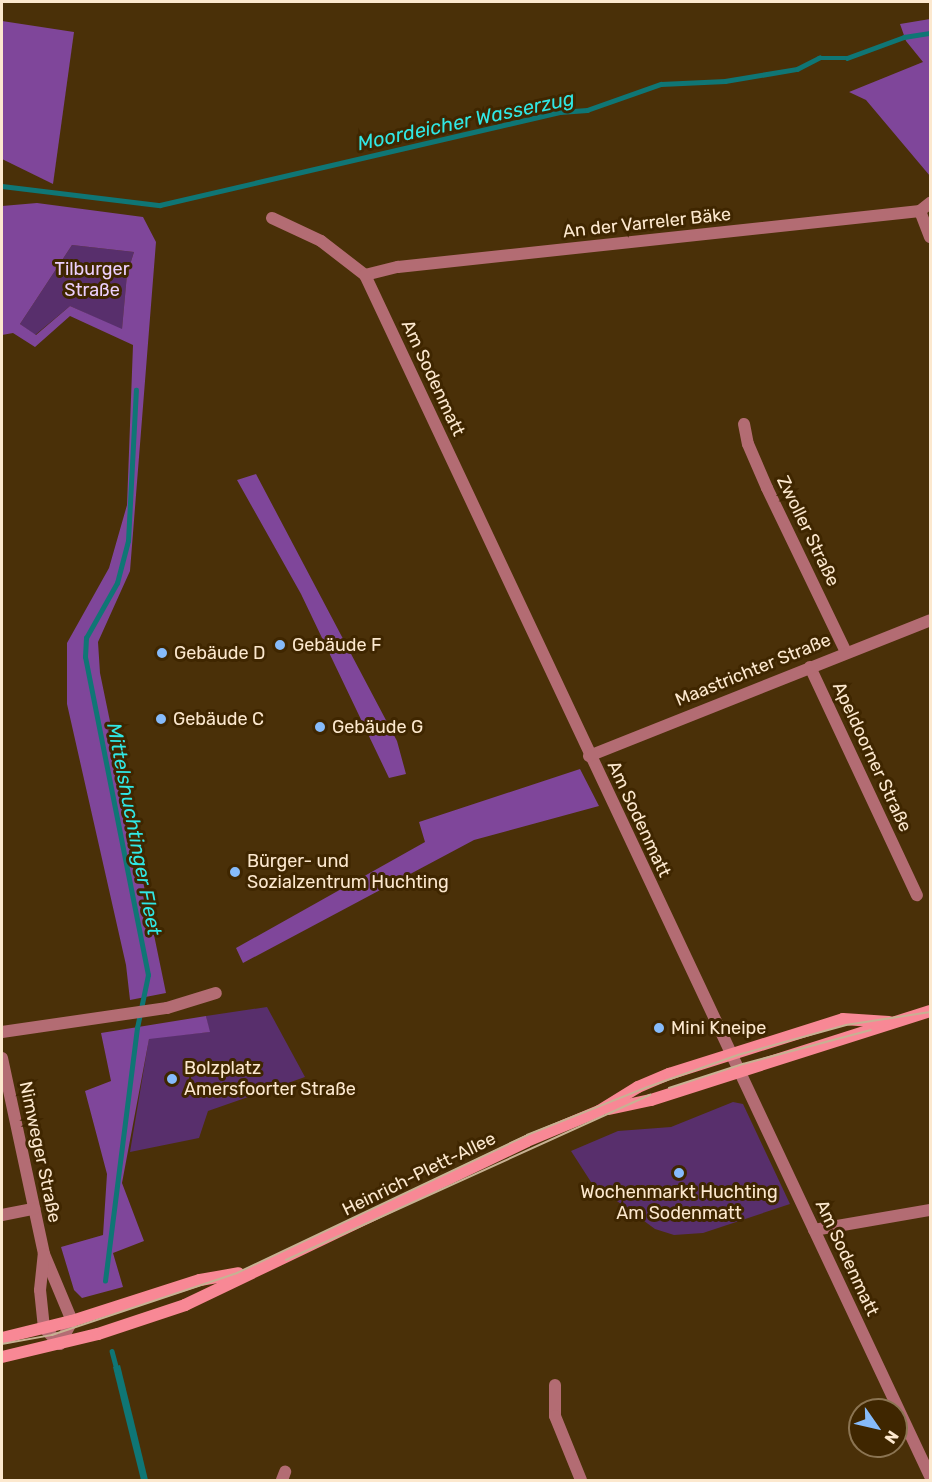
<!DOCTYPE html>
<html>
<head>
<meta charset="utf-8">
<style>
	body { margin:0 }
	#map { position:relative; width:932px; height:1482px; overflow:hidden; background:#4a3008; font-family:Rubik,sans-serif }
	div>[style] { position:absolute }
	.green>* { inset:0; background:#582f6c }
	.forest>* { inset:0; background:#7f469a }
	.water>* { inset:0; background:#0f7675 }
	.stream>* { height:4.5px; margin:-2.25px; padding:0 2.25px; transform-origin:2.25px; border-radius:2.25px; background:#0f7675 }
	.street>* { height:12px; margin:-6px; padding:0 6px; transform-origin:6px; border-radius:6px; background:#b36c73 }
	.secondary>* { height:12px; margin:-6px; padding:0 6px; transform-origin:6px; border-radius:6px; background:#f88895 }
	.tram>* { height:1.5px; margin:-0.75px; padding:0 0.75px; transform-origin:0.75px; border-radius:0.75px; background:#c7b193 }
	.dots>* { width:16px; height:16px; translate:-50% -50%; box-sizing:border-box; border:3px solid #3f2600; border-radius:50% }
	span { translate:-50% -50%; white-space:nowrap; text-align:center; line-height:1.15; -webkit-text-stroke:6px #3f2600; paint-order:stroke }
	.street-label { font-size:18px; color:#fce8ce }
	.park-label { font-size:18px; color:#edd0fd }
	.poi-label { font-size:18px; color:#fce8ce }
	.left { translate:0 -50%; text-align:left }
	.water-label { font-size:20px; color:#30e7e4; font-style:italic }
	.frame { position:absolute; inset:0; border:3px solid #fce8ce; pointer-events:none }
	.north { position:absolute; left:848px; top:1398px; width:60px; height:60px; box-sizing:border-box; background:#3f2600; border:2px solid #8b7452; border-radius:50%; rotate:124deg; font-size:16px; font-weight:700; line-height:24px; text-align:center; color:#fce8ce }
	.north::after { content:''; display:block; margin:auto; width:21px; height:27px; background:#86bbfb; clip-path:polygon(50% 0,100% 100%,50% 72%,0 100%) }
</style>
</head>
<body>
<div id="map">
	<div class="green">
		<i style="clip-path:polygon(72px 245px,134px 252px,127px 274px,122px 330px,70px 306px,35px 335px,20px 324px)"></i>
		<i style="clip-path:polygon(267px 1007px,305px 1077px,208px 1111px,199px 1138px,130px 1152px,149px 1038px,209px 1032px,206px 1016px)"></i>
		<i style="clip-path:polygon(733px 1102px,743px 1104px,790px 1204px,703px 1233px,674px 1235px,655px 1229px,591px 1182px,571px 1151px,618px 1131px,671px 1127px)"></i>
	</div>
	<div class="forest">
		<i style="clip-path:polygon(930px 19px,930px 176px,866px 100px,849px 92px,923px 62px,906px 41px,900px 24px)"></i>
		<i style="clip-path:polygon(2px 21px,74px 32px,53px 184px,2px 159px)"></i>
		<i style="clip-path:polygon(evenodd,37px 203px,143px 217px,156px 242px,130px 571px,98px 642px,100px 673px,166px 993px,130px 1000px,126px 965px,67px 704px,67px 643px,109px 568px,127px 505px,133px 345px,70px 316px,35px 347px,13px 333px,2px 335px,2px 206px,37px 203px,72px 245px,134px 252px,127px 274px,122px 329px,70px 306px,36px 335px,20px 324px,72px 245px)"></i>
		<i style="clip-path:polygon(256px 474px,397px 741px,406px 774px,389px 778px,301px 594px,237px 480px)"></i>
		<i style="clip-path:polygon(580px 769px,599px 806px,474px 840px,243px 963px,236px 948px,425px 842px,419px 822px)"></i>
		<i style="clip-path:polygon(206px 1016px,210px 1032px,149px 1039px,122px 1183px,144px 1241px,113px 1253px,123px 1287px,82px 1298px,74px 1290px,61px 1247px,103px 1235px,107px 1174px,85px 1091px,111px 1081px,101px 1033px)"></i>
	</div>
	<div class="water">
		<i style="clip-path:polygon(120px 1365px,136px 1430px,148px 1480px,141px 1480px,125px 1416px,113px 1367px)"></i>
	</div>
	<div class="stream">
		<i style="left:2px;top:186px;width:159px;rotate:6.9deg"></i>
		<i style="left:160px;top:205px;width:411px;rotate:-13.1deg"></i>
		<i style="left:560px;top:112px;width:27px;rotate:-4deg"></i>
		<i style="left:587px;top:110px;width:78px;rotate:-19.4deg"></i>
		<i style="left:661px;top:84px;width:64px;rotate:-2.7deg"></i>
		<i style="left:725px;top:81px;width:73px;rotate:-9.5deg"></i>
		<i style="left:797px;top:69px;width:25px;rotate:-27deg"></i>
		<i style="left:819px;top:58px;width:28px"></i>
		<i style="left:847px;top:58px;width:61px;rotate:-20.2deg"></i>
		<i style="left:904px;top:37px;width:26px;rotate:-9deg"></i>
		<i style="left:105px;top:1281px;width:255px;rotate:-82.8deg"></i>
		<i style="left:137px;top:1028px;width:54px;rotate:-78.3deg"></i>
		<i style="left:148px;top:975px;width:324px;rotate:-101.2deg"></i>
		<i style="left:85px;top:657px;width:19px;rotate:-87deg"></i>
		<i style="left:86px;top:638px;width:63px;rotate:-60.6deg"></i>
		<i style="left:117px;top:583px;width:43px;rotate:-75.3deg"></i>
		<i style="left:128px;top:541px;width:151px;rotate:-87deg"></i>
		<i style="left:112px;top:1351px;width:20px;rotate:75deg"></i>
	</div>
	<div class="street">
		<i style="left:920px;top:211px;width:28px;rotate:69deg"></i>
		<i style="left:272px;top:218px;width:54px;rotate:25.1deg"></i>
		<i style="left:321px;top:241px;width:56px;rotate:37.7deg"></i>
		<i style="left:365px;top:275px;width:1327px;rotate:64.81deg"></i>
		<i style="left:365px;top:275px;width:34px;rotate:-14deg"></i>
		<i style="left:398px;top:267px;width:525px;rotate:-6.12deg"></i>
		<i style="left:920px;top:211px;width:13px;rotate:-39deg"></i>
		<i style="left:744px;top:424px;width:20px;rotate:79deg"></i>
		<i style="left:748px;top:444px;width:48px;rotate:66.6deg"></i>
		<i style="left:767px;top:488px;width:182px;rotate:64.3deg"></i>
		<i style="left:810px;top:667px;width:252px;rotate:64.9deg"></i>
		<i style="left:589px;top:756px;width:367px;rotate:-21.7deg"></i>
		<i style="left:2px;top:1032px;width:167px;rotate:-8.3deg"></i>
		<i style="left:167px;top:1008px;width:51px;rotate:-17deg"></i>
		<i style="left:2px;top:1058px;width:200px;rotate:77.9deg"></i>
		<i style="left:44px;top:1254px;width:73px;rotate:67.3deg"></i>
		<i style="left:72px;top:1321px;width:26px;rotate:118deg"></i>
		<i style="left:60px;top:1344px;width:23px;rotate:-135deg"></i>
		<i style="left:44px;top:1328px;width:38px;rotate:-96deg"></i>
		<i style="left:40px;top:1290px;width:36px;rotate:-84deg"></i>
		<i style="left:2px;top:1215px;width:33px;rotate:-11deg"></i>
		<i style="left:814px;top:1230px;width:118px;rotate:-9.8deg"></i>
		<i style="left:555px;top:1385px;width:31px;rotate:90deg"></i>
		<i style="left:555px;top:1416px;width:69px;rotate:67.9deg"></i>
		<i style="left:282px;top:1480px;width:9px;rotate:-69deg"></i>
	</div>
	<div class="secondary">
		<i style="left:609px;top:1109px;width:43px;rotate:-12.1deg"></i>
		<i style="left:651px;top:1100px;width:293px;rotate:-17.7deg"></i>
		<i style="left:2px;top:1338px;width:72px;rotate:-13.7deg"></i>
		<i style="left:72px;top:1321px;width:134px;rotate:-17.8deg"></i>
		<i style="left:200px;top:1280px;width:39px;rotate:-10deg"></i>
		<i style="left:2px;top:1357px;width:99px;rotate:-13.5deg"></i>
		<i style="left:98px;top:1334px;width:92px;rotate:-18.4deg"></i>
		<i style="left:185px;top:1305px;width:379px;rotate:-25.6deg"></i>
		<i style="left:527px;top:1141px;width:78px;rotate:-22.6deg"></i>
		<i style="left:599px;top:1111px;width:46px;rotate:-31.6deg"></i>
		<i style="left:638px;top:1087px;width:34px;rotate:-23deg"></i>
		<i style="left:669px;top:1074px;width:182px;rotate:-17.5deg"></i>
		<i style="left:843px;top:1019px;width:46px;rotate:3.7deg"></i>
	</div>
	<div class="tram">
		<i style="left:669px;top:1088px;width:78px;rotate:-18deg"></i>
		<i style="left:743px;top:1064px;width:132px;rotate:-14.9deg"></i>
		<i style="left:286px;top:1260px;width:400px;rotate:-24.4deg"></i>
		<i style="left:2px;top:1344px;width:51px;rotate:-10.2deg"></i>
		<i style="left:52px;top:1335px;width:195px;rotate:-18.5deg"></i>
		<i style="left:237px;top:1273px;width:321px;rotate:-25.4deg"></i>
		<i style="left:527px;top:1135px;width:127px;rotate:-21.7deg"></i>
		<i style="left:645px;top:1088px;width:99px;rotate:-19.5deg"></i>
		<i style="left:738px;top:1055px;width:112px;rotate:-15.5deg"></i>
		<i style="left:846px;top:1025px;width:85px;rotate:-8.8deg"></i>
	</div>
	<div class="dots">
		<i style="left:280px;top:645px;background:#86bbfb"></i>
		<i style="left:162px;top:653px;background:#86bbfb"></i>
		<i style="left:161px;top:719px;background:#86bbfb"></i>
		<i style="left:320px;top:727px;background:#86bbfb"></i>
		<i style="left:235px;top:872px;background:#86bbfb"></i>
		<i style="left:659px;top:1028px;background:#86bbfb"></i>
		<i style="left:172px;top:1079px;background:#86bbfb"></i>
		<i style="left:679px;top:1173px;background:#86bbfb"></i>
	</div>
	<div class="street-label">
		<span style="left:647px;top:223px;rotate:-6deg">An der Varreler Bäke</span>
		<span style="left:433px;top:378px;rotate:65deg">Am Sodenmatt</span>
		<span style="left:808px;top:531px;rotate:64deg">Zwoller Straße</span>
		<span style="left:753px;top:670px;rotate:-22deg">Maastrichter Straße</span>
		<span style="left:872px;top:757px;rotate:65deg">Apeldoorner Straße</span>
		<span style="left:639px;top:819px;rotate:65deg">Am Sodenmatt</span>
		<span style="left:40px;top:1152px;rotate:78deg">Nimweger Straße</span>
		<span style="left:419px;top:1174px;rotate:-26deg">Heinrich-Plett-Allee</span>
		<span style="left:847px;top:1258px;rotate:65deg">Am Sodenmatt</span>
	</div>
	<div class="park-label">
		<span style="left:92px;top:280px">Tilburger<br>Straße</span>
	</div>
	<div class="poi-label">
		<span class="left" style="left:292px;top:645px">Gebäude F</span>
		<span class="left" style="left:174px;top:653px">Gebäude D</span>
		<span class="left" style="left:173px;top:719px">Gebäude C</span>
		<span class="left" style="left:332px;top:727px">Gebäude G</span>
		<span class="left" style="left:247px;top:872px">Bürger- und<br>Sozialzentrum Huchting</span>
		<span class="left" style="left:671px;top:1028px">Mini Kneipe</span>
		<span class="left" style="left:184px;top:1079px">Bolzplatz<br>Amersfoorter Straße</span>
		<span style="left:679px;top:1203px">Wochenmarkt Huchting<br>Am Sodenmatt</span>
	</div>
	<div class="water-label">
		<span style="left:466px;top:121px;rotate:-12deg">Moordeicher Wasserzug</span>
		<span style="left:134px;top:829px;rotate:79deg">Mittelshuchtinger Fleet</span>
	</div>
	<div class="frame"></div>
	<div class="north">N</div>
</div>
</body>
</html>
